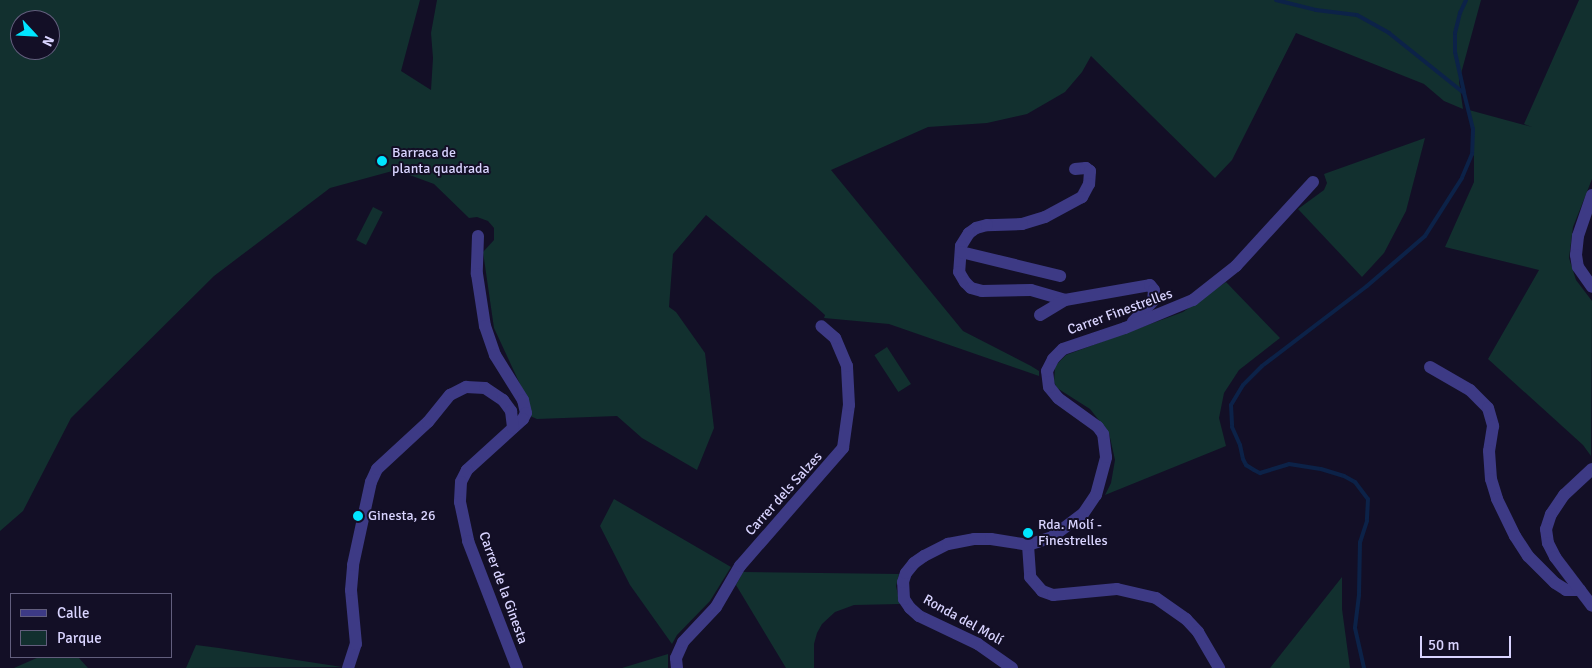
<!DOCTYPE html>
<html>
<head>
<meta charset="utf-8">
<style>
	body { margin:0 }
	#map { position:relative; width:1592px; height:668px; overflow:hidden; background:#130f26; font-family:Signika,sans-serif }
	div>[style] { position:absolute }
	.green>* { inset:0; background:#12302f; transform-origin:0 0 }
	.stream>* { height:4px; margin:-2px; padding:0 2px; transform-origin:2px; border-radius:2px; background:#0c2248 }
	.minor>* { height:12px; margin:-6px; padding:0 6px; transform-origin:6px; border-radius:6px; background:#3d3a85 }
	.dots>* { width:14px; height:14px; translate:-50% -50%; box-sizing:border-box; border:2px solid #130f26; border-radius:50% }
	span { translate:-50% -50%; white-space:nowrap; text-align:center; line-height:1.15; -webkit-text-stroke:4px #130f26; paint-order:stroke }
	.poi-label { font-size:14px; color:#d9d4ff }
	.left { translate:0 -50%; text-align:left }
	.street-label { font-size:14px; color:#d9d4ff }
	.legend { position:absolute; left:10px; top:593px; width:162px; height:65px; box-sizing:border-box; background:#130f26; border:1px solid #625e7d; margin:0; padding:6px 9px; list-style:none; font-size:15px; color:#d9d4ff }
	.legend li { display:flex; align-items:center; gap:10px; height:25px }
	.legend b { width:25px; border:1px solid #625e7d }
	.north { position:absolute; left:10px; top:10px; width:50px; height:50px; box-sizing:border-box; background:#130f26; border:1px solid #625e7d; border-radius:50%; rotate:115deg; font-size:14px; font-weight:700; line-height:20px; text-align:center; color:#d9d4ff }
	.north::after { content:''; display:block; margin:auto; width:18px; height:22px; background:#00e5ff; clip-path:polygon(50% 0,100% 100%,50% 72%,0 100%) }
	.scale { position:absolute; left:1420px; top:636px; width:91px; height:22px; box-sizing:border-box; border:2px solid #d9d4ff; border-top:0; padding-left:6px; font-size:15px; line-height:18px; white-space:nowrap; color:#d9d4ff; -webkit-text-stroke:4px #130f26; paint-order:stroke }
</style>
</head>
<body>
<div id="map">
	<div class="green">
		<i style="clip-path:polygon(evenodd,0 0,420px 0,401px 71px,431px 90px,433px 58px,431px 33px,437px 0,1481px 0,1459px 81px,1463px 109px,1444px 101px,1424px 84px,1296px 33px,1232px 160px,1215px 178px,1091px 56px,1082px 72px,1065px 92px,1027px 114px,987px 123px,928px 127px,831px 170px,963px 331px,1031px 366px,1039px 371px,1039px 376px,889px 324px,824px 318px,825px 315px,815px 306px,706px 215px,673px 254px,669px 307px,676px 312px,705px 353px,714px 428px,697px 470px,642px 438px,617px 416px,537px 419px,530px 416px,526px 397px,494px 328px,483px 252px,494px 240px,494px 228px,488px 221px,477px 217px,469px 218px,434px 184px,396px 170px,330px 188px,214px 276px,71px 418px,23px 511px,0 531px,0 0,20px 20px,50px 20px,50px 50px,20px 50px,20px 20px)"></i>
		<i style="clip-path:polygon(1579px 0,1592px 0,1592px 179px,1573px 227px,1569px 258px,1576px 280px,1592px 301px,1591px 456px,1583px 445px,1488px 359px,1539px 270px,1445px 247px,1474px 182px,1474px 130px,1469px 110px,1532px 127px,1524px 124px)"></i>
		<i style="clip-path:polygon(1425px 138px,1406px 211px,1384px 253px,1362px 277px,1298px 209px,1324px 190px,1327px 183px,1324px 174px)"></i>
		<i style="left:373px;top:207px;width:11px;height:37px;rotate:27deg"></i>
		<i style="clip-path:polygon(1226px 282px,1280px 338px,1239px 370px,1224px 393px,1219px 418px,1226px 446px,1105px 495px,1111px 483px,1115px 460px,1109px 433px,1090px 409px,1057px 388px,1054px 382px,1055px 366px,1066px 355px,1183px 312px)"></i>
		<i style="left:887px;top:347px;width:44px;height:15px;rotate:57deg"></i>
		<i style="clip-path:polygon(614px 499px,731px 567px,710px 601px,677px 635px,672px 644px,630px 585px,600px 526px)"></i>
		<i style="clip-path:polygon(743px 572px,899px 574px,896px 586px,900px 604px,854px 605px,835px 612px,822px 624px,817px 633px,814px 644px,814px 668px,786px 668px,736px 585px)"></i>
		<i style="clip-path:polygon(1342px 577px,1342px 609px,1350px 668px,1270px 668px)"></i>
		<i style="clip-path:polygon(196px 645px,219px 648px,342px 667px,186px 668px)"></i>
		<i style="clip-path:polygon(668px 654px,668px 668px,622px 668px)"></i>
		<i style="clip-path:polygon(39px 657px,78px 657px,88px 668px,14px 668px)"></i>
	</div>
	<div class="stream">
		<i style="left:1276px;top:0;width:41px;rotate:14deg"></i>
		<i style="left:1316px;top:10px;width:41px;rotate:7deg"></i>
		<i style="left:1357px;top:15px;width:37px;rotate:29deg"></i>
		<i style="left:1389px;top:33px;width:96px;rotate:38.7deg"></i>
		<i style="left:1464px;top:93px;width:37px;rotate:76deg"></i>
		<i style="left:1473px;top:129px;width:25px;rotate:92deg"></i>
		<i style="left:1472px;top:154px;width:26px;rotate:113deg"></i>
		<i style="left:1462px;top:178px;width:69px;rotate:122.5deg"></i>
		<i style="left:1425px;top:236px;width:77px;rotate:139.2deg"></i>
		<i style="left:1367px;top:286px;width:132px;rotate:142.7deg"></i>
		<i style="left:1262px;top:366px;width:27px;rotate:135deg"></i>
		<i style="left:1243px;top:385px;width:23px;rotate:121deg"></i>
		<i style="left:1231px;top:405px;width:22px;rotate:87deg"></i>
		<i style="left:1232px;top:427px;width:20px;rotate:66deg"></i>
		<i style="left:1240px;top:445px;width:14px;rotate:78deg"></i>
		<i style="left:1243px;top:459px;width:7px;rotate:63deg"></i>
		<i style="left:1246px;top:465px;width:9px;rotate:32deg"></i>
		<i style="left:1254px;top:470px;width:7px;rotate:27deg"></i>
		<i style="left:1260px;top:473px;width:30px;rotate:-17deg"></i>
		<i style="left:1289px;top:464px;width:32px;rotate:9deg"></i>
		<i style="left:1321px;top:469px;width:24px;rotate:17deg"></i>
		<i style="left:1344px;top:476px;width:13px;rotate:29deg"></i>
		<i style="left:1355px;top:482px;width:21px;rotate:53deg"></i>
		<i style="left:1368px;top:499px;width:22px;rotate:93deg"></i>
		<i style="left:1367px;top:521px;width:22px;rotate:108deg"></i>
		<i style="left:1360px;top:542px;width:53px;rotate:91.1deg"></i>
		<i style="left:1359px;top:595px;width:33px;rotate:97deg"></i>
		<i style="left:1355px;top:628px;width:41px;rotate:77.3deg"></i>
		<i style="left:1464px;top:92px;width:41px;rotate:-102.7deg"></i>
		<i style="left:1455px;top:52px;width:19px;rotate:-90deg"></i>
		<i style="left:1455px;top:33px;width:21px;rotate:-76deg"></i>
		<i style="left:1460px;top:13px;width:14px;rotate:-65deg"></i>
	</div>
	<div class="minor">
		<i style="left:1075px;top:169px;width:11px;rotate:-5deg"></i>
		<i style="left:1086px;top:168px;width:5px;rotate:37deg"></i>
		<i style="left:1090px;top:171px;width:13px;rotate:94deg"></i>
		<i style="left:1089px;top:184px;width:15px;rotate:118deg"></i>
		<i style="left:1082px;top:197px;width:42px;rotate:151.6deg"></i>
		<i style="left:1045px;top:217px;width:24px;rotate:163deg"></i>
		<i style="left:1022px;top:224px;width:35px;rotate:178deg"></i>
		<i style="left:987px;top:225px;width:11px;rotate:165deg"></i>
		<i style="left:976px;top:228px;width:9px;rotate:144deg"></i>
		<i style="left:969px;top:233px;width:15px;rotate:122deg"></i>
		<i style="left:961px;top:246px;width:26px;rotate:94deg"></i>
		<i style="left:959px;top:272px;width:12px;rotate:59deg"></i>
		<i style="left:965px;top:282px;width:8px;rotate:45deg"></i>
		<i style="left:971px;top:288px;width:11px;rotate:15deg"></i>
		<i style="left:982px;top:291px;width:49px;rotate:-1.2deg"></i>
		<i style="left:1031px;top:290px;width:35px;rotate:16deg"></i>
		<i style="left:1065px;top:300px;width:86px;rotate:-10deg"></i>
		<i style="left:1150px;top:285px;width:6px;rotate:51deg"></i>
		<i style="left:1154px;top:290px;width:11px;rotate:95deg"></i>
		<i style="left:1153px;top:301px;width:29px;rotate:134deg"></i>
		<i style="left:1592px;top:195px;width:43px;rotate:108.9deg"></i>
		<i style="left:1578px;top:236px;width:19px;rotate:96deg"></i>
		<i style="left:1576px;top:255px;width:12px;rotate:81deg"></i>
		<i style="left:1578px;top:267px;width:24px;rotate:55deg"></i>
		<i style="left:478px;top:236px;width:38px;rotate:92deg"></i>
		<i style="left:477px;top:274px;width:53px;rotate:81.3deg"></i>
		<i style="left:485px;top:326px;width:31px;rotate:71deg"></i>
		<i style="left:495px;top:355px;width:53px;rotate:58.1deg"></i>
		<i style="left:523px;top:400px;width:13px;rotate:77deg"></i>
		<i style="left:526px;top:413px;width:7px;rotate:117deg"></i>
		<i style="left:523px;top:419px;width:76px;rotate:137.7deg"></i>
		<i style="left:467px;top:470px;width:13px;rotate:117deg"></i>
		<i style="left:461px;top:482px;width:20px;rotate:93deg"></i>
		<i style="left:460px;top:502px;width:40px;rotate:78deg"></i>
		<i style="left:468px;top:541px;width:136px;rotate:68.9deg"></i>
		<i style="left:961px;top:252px;width:102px;rotate:13.6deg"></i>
		<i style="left:1040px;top:315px;width:29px;rotate:-31deg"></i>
		<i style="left:1430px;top:367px;width:46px;rotate:29.9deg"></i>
		<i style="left:1470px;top:390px;width:25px;rotate:45deg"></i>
		<i style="left:1488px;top:408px;width:19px;rotate:74deg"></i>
		<i style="left:1493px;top:426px;width:25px;rotate:99deg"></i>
		<i style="left:1489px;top:451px;width:28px;rotate:86deg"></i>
		<i style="left:1491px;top:479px;width:21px;rotate:73deg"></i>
		<i style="left:1497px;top:499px;width:41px;rotate:64.1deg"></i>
		<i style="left:1515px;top:536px;width:24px;rotate:57deg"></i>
		<i style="left:1528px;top:556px;width:38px;rotate:45deg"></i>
		<i style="left:1555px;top:583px;width:13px;rotate:32deg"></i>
		<i style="left:1566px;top:590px;width:14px"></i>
		<i style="left:1592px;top:469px;width:38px;rotate:137deg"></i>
		<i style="left:1564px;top:495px;width:23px;rotate:124deg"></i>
		<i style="left:1551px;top:514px;width:16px;rotate:108deg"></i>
		<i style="left:1546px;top:529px;width:14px;rotate:82deg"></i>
		<i style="left:1548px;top:543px;width:16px;rotate:63deg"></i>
		<i style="left:1555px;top:557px;width:61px;rotate:52.9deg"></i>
		<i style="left:1028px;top:545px;width:25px;rotate:-18deg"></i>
		<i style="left:1052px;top:537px;width:39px;rotate:-37deg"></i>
		<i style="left:1083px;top:514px;width:23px;rotate:-56deg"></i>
		<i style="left:1096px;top:495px;width:39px;rotate:-75deg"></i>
		<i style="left:1106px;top:457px;width:23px;rotate:-97deg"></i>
		<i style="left:1103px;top:434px;width:9px;rotate:-126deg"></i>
		<i style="left:1098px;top:427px;width:49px;rotate:-144.1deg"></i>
		<i style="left:1058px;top:398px;width:14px;rotate:-129deg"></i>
		<i style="left:1049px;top:387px;width:16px;rotate:-97deg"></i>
		<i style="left:1047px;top:371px;width:13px;rotate:-63deg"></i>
		<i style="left:1053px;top:359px;width:14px;rotate:-45deg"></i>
		<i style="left:1063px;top:349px;width:65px;rotate:-18.7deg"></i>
		<i style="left:1125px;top:328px;width:74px;rotate:-22.4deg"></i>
		<i style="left:1193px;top:300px;width:55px;rotate:-38.3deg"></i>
		<i style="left:1236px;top:266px;width:114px;rotate:-47.5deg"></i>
		<i style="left:1028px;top:545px;width:32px;rotate:86deg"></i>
		<i style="left:1030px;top:577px;width:18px;rotate:49deg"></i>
		<i style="left:1042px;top:591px;width:12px;rotate:20deg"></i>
		<i style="left:1053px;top:595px;width:64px;rotate:-5.4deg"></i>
		<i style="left:1117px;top:589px;width:40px;rotate:13deg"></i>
		<i style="left:1156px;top:598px;width:37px;rotate:35deg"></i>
		<i style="left:1186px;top:619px;width:18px;rotate:47deg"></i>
		<i style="left:1198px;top:632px;width:42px;rotate:59.7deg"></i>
		<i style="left:348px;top:668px;width:25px;rotate:-72deg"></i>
		<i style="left:356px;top:644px;width:54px;rotate:-95.3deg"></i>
		<i style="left:351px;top:590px;width:25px;rotate:-85deg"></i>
		<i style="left:353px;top:565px;width:85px;rotate:-77.8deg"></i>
		<i style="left:371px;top:482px;width:14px;rotate:-65deg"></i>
		<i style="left:377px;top:469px;width:69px;rotate:-42.7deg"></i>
		<i style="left:428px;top:422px;width:35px;rotate:-51deg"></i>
		<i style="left:450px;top:395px;width:18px;rotate:-27deg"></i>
		<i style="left:466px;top:387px;width:19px;rotate:3deg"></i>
		<i style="left:485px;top:388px;width:22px;rotate:34deg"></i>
		<i style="left:503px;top:400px;width:14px;rotate:54deg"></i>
		<i style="left:511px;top:411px;width:17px;rotate:83deg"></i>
		<i style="left:677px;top:668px;width:10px;rotate:-96deg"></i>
		<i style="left:676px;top:658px;width:17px;rotate:-66deg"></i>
		<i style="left:683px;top:642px;width:48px;rotate:-46.7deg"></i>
		<i style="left:716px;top:607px;width:48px;rotate:-59.7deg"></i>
		<i style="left:740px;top:566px;width:157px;rotate:-48.9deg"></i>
		<i style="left:843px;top:448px;width:43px;rotate:-82.1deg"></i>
		<i style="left:849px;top:405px;width:39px;rotate:-93deg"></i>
		<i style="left:847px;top:366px;width:30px;rotate:-113deg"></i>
		<i style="left:835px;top:338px;width:18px;rotate:-139deg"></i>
		<i style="left:1012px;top:668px;width:42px;rotate:-144.8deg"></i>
		<i style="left:978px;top:644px;width:65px;rotate:-154.6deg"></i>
		<i style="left:919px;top:616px;width:12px;rotate:-138deg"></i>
		<i style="left:910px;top:608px;width:11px;rotate:-124deg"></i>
		<i style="left:904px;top:599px;width:17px;rotate:-93deg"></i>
		<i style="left:903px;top:582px;width:9px;rotate:-72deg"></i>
		<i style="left:906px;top:573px;width:13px;rotate:-51deg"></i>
		<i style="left:914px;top:563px;width:12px;rotate:-35deg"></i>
		<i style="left:924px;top:556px;width:27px;rotate:-27deg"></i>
		<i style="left:948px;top:544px;width:26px;rotate:-11deg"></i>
		<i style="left:974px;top:539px;width:17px"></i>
		<i style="left:991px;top:539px;width:37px;rotate:9deg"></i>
	</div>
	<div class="dots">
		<i style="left:382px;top:161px;background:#00e5ff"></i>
		<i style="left:358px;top:516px;background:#00e5ff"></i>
		<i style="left:1028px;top:533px;background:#00e5ff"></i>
	</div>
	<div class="poi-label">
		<span class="left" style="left:392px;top:161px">Barraca de<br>planta quadrada</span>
		<span class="left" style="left:368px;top:516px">Ginesta, 26</span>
		<span class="left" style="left:1038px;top:533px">Rda. Molí -<br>Finestrelles</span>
	</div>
	<div class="street-label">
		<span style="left:1120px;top:312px;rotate:-20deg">Carrer Finestrelles</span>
		<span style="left:784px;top:494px;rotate:-48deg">Carrer dels Salzes</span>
		<span style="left:503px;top:588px;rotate:70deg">Carrer de la Ginesta</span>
		<span style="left:963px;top:620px;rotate:29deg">Ronda del Molí</span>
	</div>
	<ul class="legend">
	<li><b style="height:6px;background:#3d3a85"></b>Calle</li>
	<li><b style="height:14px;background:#12302f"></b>Parque</li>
	</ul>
	<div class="north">N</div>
	<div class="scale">50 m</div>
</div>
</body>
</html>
